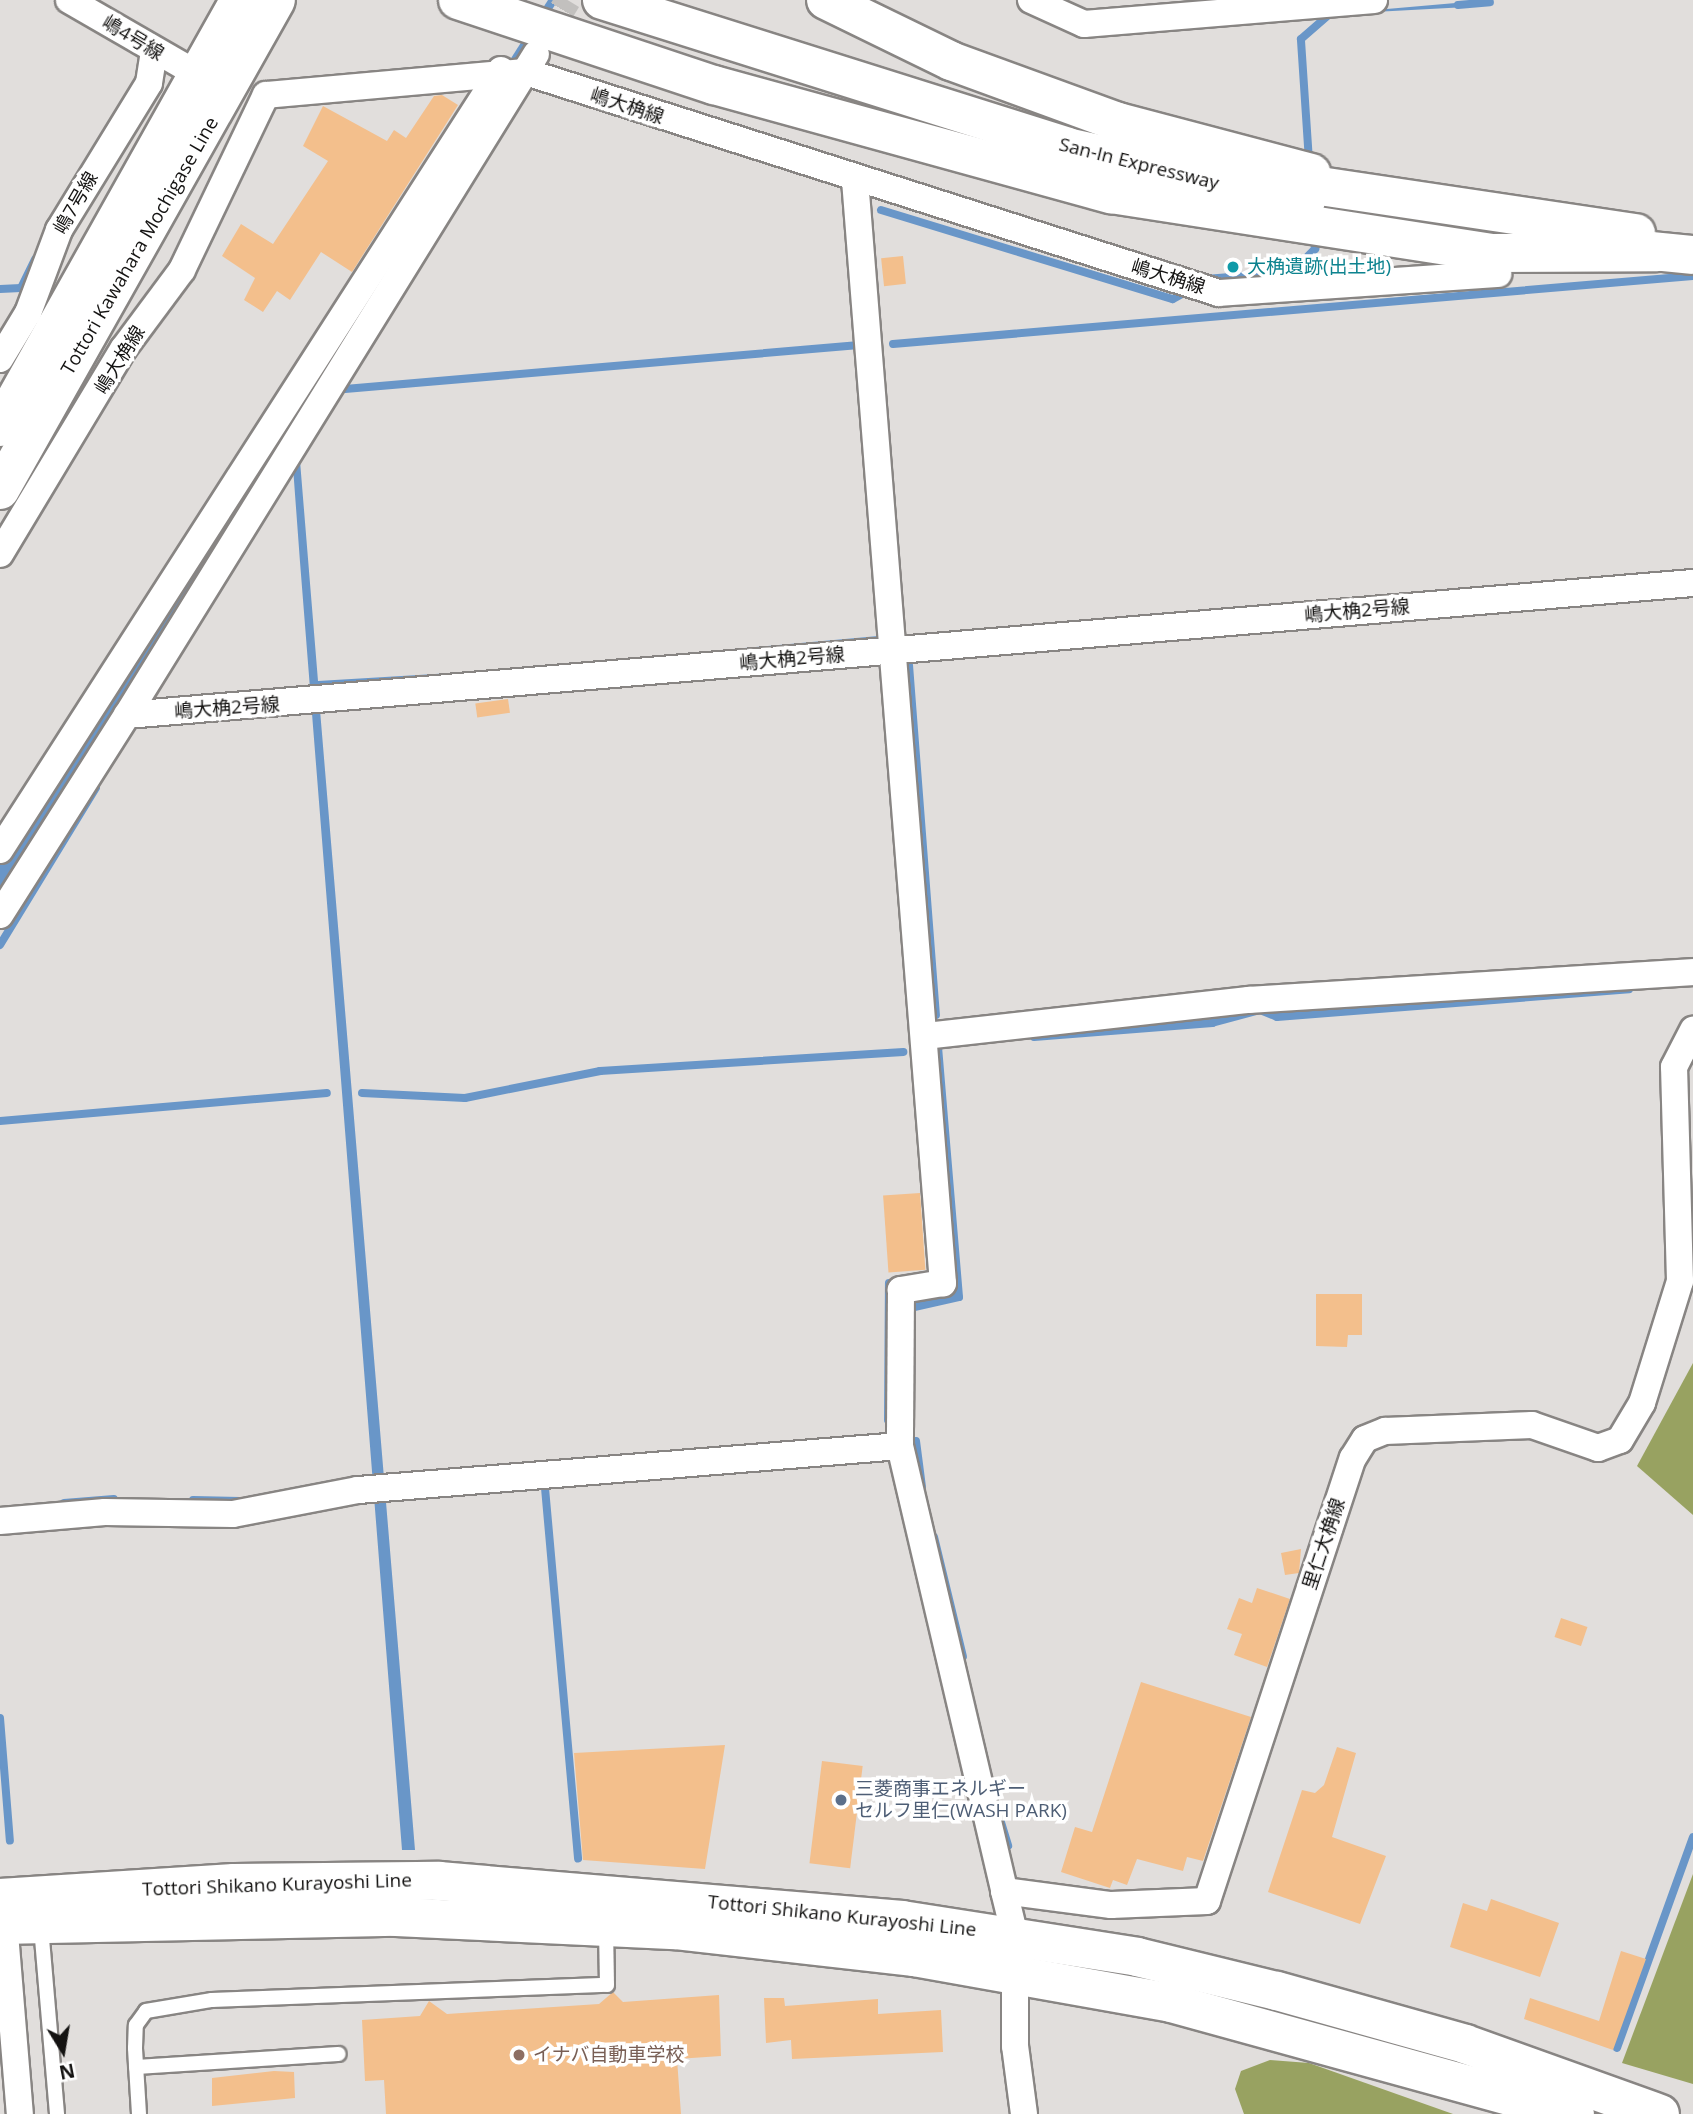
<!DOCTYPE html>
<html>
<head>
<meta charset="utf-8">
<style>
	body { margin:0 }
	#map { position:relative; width:1693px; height:2114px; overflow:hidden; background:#e1dedc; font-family:"Open Sans","Noto Sans JP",sans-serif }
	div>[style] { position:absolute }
	.forest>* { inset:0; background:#98a261 }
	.water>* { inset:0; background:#6996c8 }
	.stream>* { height:8px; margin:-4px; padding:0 4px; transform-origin:4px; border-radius:4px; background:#6996c8 }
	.building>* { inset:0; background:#f3bf8c; transform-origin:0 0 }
	.street-tunnel>* { height:26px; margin-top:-13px; transform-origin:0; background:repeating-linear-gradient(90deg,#c2c0be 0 26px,transparent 0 39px) }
	.roads { filter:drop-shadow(2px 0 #888583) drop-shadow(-2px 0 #888583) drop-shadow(0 2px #888583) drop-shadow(0 -2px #888583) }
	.lane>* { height:14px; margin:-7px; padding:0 7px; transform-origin:7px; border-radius:7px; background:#fff }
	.street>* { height:26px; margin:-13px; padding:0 13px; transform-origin:13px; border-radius:13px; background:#fff }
	.primary>* { height:38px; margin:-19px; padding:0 19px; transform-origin:19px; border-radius:19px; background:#fff }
	.highway>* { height:38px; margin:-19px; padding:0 19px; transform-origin:19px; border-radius:19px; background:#fff }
	.dots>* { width:19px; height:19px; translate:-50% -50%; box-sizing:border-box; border:4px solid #fff; border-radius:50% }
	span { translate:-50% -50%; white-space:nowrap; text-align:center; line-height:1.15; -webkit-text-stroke:7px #fff; paint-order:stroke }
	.street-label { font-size:19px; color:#141312 }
	.culture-label { font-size:19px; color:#0d838f }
	.left { translate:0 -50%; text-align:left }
	.service-label { font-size:19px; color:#4e5e75 }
	.education-label { font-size:19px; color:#785e54 }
	.north { position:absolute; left:28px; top:2016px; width:70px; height:70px; -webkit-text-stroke:5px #fff; paint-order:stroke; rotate:169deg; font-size:19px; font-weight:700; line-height:28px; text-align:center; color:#141312 }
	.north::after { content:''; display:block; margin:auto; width:24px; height:32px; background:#141312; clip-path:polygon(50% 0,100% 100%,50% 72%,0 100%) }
</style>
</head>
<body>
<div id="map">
	<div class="forest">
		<i style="clip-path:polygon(1693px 1363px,1693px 1515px,1637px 1466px)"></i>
		<i style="clip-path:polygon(1693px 1874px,1693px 2084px,1622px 2063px)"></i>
		<i style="clip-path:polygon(1270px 2060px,1309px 2063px,1453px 2114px,1244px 2114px,1235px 2089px,1241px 2071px)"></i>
	</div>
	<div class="water">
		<i style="clip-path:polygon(548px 0,558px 0,0 901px,0 864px)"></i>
		<i style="clip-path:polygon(1467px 2px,1467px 7px,1318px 15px)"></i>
		<i style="clip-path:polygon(300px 461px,318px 681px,665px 660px,318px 686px,415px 1850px,402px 1850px,300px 562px,293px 467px)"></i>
		<i style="clip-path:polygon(878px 636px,879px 642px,678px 654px)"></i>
	</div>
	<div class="stream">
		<i style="left:1458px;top:5px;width:32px;rotate:-5deg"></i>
		<i style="left:1309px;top:161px;width:122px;rotate:-93.8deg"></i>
		<i style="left:1301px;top:39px;width:35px;rotate:-41deg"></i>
		<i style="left:881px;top:210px;width:305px;rotate:17deg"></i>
		<i style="left:1173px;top:299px;width:18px;rotate:-29deg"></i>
		<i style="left:1206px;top:279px;width:86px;rotate:-4.7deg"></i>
		<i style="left:1292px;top:272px;width:33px;rotate:-45deg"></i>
		<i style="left:1315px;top:249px;width:12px;rotate:-95deg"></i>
		<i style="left:0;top:289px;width:21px;rotate:-3deg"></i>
		<i style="left:21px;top:288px;width:32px;rotate:-64deg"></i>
		<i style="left:893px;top:344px;width:803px;rotate:-4.86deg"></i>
		<i style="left:345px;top:389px;width:516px;rotate:-4.89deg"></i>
		<i style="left:909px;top:665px;width:351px;rotate:85.6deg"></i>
		<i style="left:0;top:945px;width:184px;rotate:-58.6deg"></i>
		<i style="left:1034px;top:1037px;width:179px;rotate:-4.5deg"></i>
		<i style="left:1212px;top:1023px;width:50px;rotate:-15.2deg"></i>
		<i style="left:1260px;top:1010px;width:18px;rotate:22deg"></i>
		<i style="left:1277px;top:1017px;width:353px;rotate:-4.5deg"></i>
		<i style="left:362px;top:1093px;width:103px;rotate:2.8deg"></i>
		<i style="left:465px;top:1098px;width:138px;rotate:-11.3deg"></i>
		<i style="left:600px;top:1071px;width:304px;rotate:-3.6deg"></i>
		<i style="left:0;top:1121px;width:328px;rotate:-4.9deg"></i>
		<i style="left:910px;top:1308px;width:50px;rotate:-12.7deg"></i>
		<i style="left:959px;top:1297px;width:251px;rotate:-94.8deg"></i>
		<i style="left:888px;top:1420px;width:137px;rotate:-89.6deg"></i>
		<i style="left:916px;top:1441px;width:46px;rotate:82.6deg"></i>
		<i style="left:545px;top:1488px;width:372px;rotate:84.9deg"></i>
		<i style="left:193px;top:1500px;width:47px;rotate:1.2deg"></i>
		<i style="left:64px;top:1503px;width:50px;rotate:-4.6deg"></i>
		<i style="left:934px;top:1537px;width:123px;rotate:76.4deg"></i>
		<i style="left:0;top:1718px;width:123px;rotate:85.4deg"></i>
		<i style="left:1000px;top:1819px;width:28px;rotate:73deg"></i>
		<i style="left:1617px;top:2048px;width:224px;rotate:-70.2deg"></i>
	</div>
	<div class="building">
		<i style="clip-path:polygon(442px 95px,458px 105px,352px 272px,321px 252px,290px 300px,277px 291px,263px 312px,244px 300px,255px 278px,222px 256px,241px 224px,273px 244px,328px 161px,303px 146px,323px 106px,387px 141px,394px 130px,406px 138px,434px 96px)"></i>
		<i style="left:903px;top:256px;width:28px;height:22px;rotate:84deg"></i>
		<i style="left:508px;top:699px;width:14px;height:33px;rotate:82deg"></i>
		<i style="left:920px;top:1193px;width:77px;height:37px;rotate:86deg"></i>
		<i style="clip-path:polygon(1316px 1294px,1362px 1294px,1362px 1335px,1348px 1335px,1347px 1347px,1316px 1346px)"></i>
		<i style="clip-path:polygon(1301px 1549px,1299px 1573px,1285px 1575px,1281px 1553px)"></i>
		<i style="clip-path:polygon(1257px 1588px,1290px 1599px,1267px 1667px,1234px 1655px,1242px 1634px,1227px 1629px,1239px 1598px,1252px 1603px)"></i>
		<i style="left:1561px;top:1618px;width:28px;height:20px;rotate:19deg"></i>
		<i style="clip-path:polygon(1141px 1682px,1251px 1717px,1203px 1861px,1187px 1857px,1183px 1871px,1137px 1859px,1127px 1885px,1113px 1880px,1110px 1888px,1061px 1872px,1075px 1827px,1092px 1832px)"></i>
		<i style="clip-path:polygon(725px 1745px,705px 1869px,583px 1860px,574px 1753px)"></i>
		<i style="clip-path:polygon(1337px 1747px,1356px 1753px,1332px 1837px,1386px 1856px,1360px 1924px,1268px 1892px,1302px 1790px,1315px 1793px,1324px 1785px)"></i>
		<i style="left:822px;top:1761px;width:41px;height:103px;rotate:7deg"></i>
		<i style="clip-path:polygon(1491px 1899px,1559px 1923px,1540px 1977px,1450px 1947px,1463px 1903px,1487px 1911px)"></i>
		<i style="clip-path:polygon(1621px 1951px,1646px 1959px,1613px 2050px,1524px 2019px,1530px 1998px,1599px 2021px)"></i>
		<i style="clip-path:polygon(613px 1992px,623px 2002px,719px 1995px,721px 2056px,677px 2059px,681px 2114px,386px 2114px,384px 2080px,365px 2081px,362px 2020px,420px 2016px,429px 2001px,447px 2014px,599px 2004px)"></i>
		<i style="clip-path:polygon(764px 1998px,784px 1998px,785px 2006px,878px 1999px,878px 2014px,941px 2010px,943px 2052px,792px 2059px,791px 2040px,766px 2043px)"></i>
		<i style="clip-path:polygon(274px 2071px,294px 2072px,295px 2098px,212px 2106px,212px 2078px)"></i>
	</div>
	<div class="street-tunnel">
		<i style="left:542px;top:43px;width:50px;rotate:-58.8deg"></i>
	</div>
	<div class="roads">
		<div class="lane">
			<i style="left:41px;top:1927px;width:188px;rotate:85.1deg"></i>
			<i style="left:136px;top:2067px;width:203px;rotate:-3.7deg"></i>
			<i style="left:139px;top:2114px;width:66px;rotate:-93.5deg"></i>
			<i style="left:135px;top:2048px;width:23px;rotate:-88deg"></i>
			<i style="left:136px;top:2025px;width:17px;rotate:-54deg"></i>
			<i style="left:146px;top:2011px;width:67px;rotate:-9.5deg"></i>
			<i style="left:212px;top:2000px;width:395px;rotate:-2.2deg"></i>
			<i style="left:607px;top:1985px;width:57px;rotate:-91deg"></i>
		</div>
		<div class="street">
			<i style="left:69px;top:0;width:150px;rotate:30deg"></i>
			<i style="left:1031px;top:0;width:58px;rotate:24.4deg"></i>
			<i style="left:1084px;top:24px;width:291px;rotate:-4.7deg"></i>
			<i style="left:855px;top:180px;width:1107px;rotate:85.44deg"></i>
			<i style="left:943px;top:1283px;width:43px;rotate:170.5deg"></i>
			<i style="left:901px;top:1290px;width:156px;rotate:90.4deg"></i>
			<i style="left:900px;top:1446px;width:457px;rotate:76.8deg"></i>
			<i style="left:0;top:359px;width:54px;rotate:-58.7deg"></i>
			<i style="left:28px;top:313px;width:89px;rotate:-69.5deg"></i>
			<i style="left:59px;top:230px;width:172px;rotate:-58.5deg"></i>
			<i style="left:149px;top:83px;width:33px;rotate:-81deg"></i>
			<i style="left:0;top:554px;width:240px;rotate:-59deg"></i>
			<i style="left:124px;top:348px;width:97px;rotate:-53.4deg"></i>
			<i style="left:182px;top:270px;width:194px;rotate:-64.4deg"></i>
			<i style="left:266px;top:95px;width:261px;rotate:-5.1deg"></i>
			<i style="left:526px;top:72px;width:727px;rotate:17.69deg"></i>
			<i style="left:1219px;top:293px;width:280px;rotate:-3.9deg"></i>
			<i style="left:127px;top:715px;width:777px;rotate:-58.25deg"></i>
			<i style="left:0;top:850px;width:927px;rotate:-57.29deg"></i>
			<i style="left:0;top:915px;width:237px;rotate:-57.6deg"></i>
			<i style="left:127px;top:715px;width:1572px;rotate:-4.82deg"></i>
			<i style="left:926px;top:1036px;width:325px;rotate:-6.4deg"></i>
			<i style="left:1249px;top:1000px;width:445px;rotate:-3.6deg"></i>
			<i style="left:0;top:1521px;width:105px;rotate:-4.9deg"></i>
			<i style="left:105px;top:1512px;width:128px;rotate:0.9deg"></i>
			<i style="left:233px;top:1514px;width:127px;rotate:-10.9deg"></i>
			<i style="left:358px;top:1490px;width:544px;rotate:-4.64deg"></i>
			<i style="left:3px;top:1909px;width:206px;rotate:85.3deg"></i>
			<i style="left:1024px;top:2114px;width:69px;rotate:-97.5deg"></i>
			<i style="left:1015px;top:2046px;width:110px;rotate:-90deg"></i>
			<i style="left:1015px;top:1936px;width:46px;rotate:-103.7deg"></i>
			<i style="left:1004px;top:1891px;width:108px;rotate:7.5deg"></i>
			<i style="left:1111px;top:1905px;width:96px;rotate:-2.4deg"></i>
			<i style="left:1207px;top:1901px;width:466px;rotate:-71.8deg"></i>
			<i style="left:1353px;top:1458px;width:22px;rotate:-58deg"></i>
			<i style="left:1365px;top:1439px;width:22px;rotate:-22deg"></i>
			<i style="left:1385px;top:1431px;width:147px;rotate:-2.3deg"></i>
			<i style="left:1532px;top:1425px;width:70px;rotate:19.2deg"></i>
			<i style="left:1598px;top:1448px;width:23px;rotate:-20deg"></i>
			<i style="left:1620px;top:1440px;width:43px;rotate:-59.3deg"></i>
			<i style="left:1642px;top:1403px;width:128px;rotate:-72.7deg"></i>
			<i style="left:1680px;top:1281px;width:214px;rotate:-91.6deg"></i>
			<i style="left:1674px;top:1067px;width:42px;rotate:-62.8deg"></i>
		</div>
		<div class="primary">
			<i style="left:0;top:427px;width:490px;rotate:-60.7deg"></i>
			<i style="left:0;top:490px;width:562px;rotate:-60.61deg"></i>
			<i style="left:0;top:1898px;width:234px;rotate:-3.7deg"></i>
			<i style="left:234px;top:1883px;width:205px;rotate:-0.6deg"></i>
			<i style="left:439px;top:1881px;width:465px;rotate:4.8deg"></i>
			<i style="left:902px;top:1920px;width:238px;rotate:8.9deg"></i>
			<i style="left:1137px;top:1957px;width:144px;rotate:13.7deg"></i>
			<i style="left:1277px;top:1991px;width:195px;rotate:15.7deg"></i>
			<i style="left:1465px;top:2044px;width:207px;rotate:19.7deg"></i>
			<i style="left:0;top:1925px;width:396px;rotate:-1.2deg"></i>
			<i style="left:396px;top:1917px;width:280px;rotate:2.7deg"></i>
			<i style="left:676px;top:1930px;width:240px;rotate:6.5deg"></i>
			<i style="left:914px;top:1957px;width:261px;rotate:10.1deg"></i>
			<i style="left:1171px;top:2003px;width:419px;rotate:15.4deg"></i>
		</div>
		<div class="highway">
			<i style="left:458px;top:0;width:270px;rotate:18.4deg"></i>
			<i style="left:714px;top:85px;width:412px;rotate:15.4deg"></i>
			<i style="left:1111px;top:194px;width:384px;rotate:8.8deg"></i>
			<i style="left:1490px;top:253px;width:167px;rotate:-0.3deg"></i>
			<i style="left:602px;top:0;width:488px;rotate:17.5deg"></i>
			<i style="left:1067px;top:147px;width:245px;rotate:12.5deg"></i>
			<i style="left:826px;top:0;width:139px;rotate:26deg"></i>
			<i style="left:951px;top:61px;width:178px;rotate:20.1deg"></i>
			<i style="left:1118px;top:122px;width:200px;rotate:14.8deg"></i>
			<i style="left:1280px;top:180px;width:360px;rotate:8.5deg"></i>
			<i style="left:1632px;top:249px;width:61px;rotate:5.6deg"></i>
		</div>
	</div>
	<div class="dots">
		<i style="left:1233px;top:267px;background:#0f9aa8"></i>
		<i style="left:841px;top:1800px;background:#5c6f8a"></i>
		<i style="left:519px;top:2055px;background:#8d6e63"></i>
	</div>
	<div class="street-label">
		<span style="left:133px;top:38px;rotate:31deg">嶋4号線</span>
		<span style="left:627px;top:106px;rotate:18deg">嶋大桷線</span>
		<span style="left:1139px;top:164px;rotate:14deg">San-In Expressway</span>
		<span style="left:76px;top:203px;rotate:-60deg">嶋7号線</span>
		<span style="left:140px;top:246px;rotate:-60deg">Tottori Kawahara Mochigase Line</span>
		<span style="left:1168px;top:277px;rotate:17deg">嶋大桷線</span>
		<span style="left:120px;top:360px;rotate:-58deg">嶋大桷線</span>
		<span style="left:1357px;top:611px;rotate:-5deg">嶋大桷2号線</span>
		<span style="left:792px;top:659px;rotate:-5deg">嶋大桷2号線</span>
		<span style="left:227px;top:708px;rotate:-4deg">嶋大桷2号線</span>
		<span style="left:1324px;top:1544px;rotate:-72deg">里仁大桷線</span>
		<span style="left:277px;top:1885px;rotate:-2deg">Tottori Shikano Kurayoshi Line</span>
		<span style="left:842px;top:1916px;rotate:6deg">Tottori Shikano Kurayoshi Line</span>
	</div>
	<div class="culture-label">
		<span class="left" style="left:1247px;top:267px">大桷遺跡(出土地)</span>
	</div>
	<div class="service-label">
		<span class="left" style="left:855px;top:1800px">三菱商事エネルギー<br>セルフ里仁(WASH PARK)</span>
	</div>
	<div class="education-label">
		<span class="left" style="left:533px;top:2055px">イナバ自動車学校</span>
	</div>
	<div class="north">N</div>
</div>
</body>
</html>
